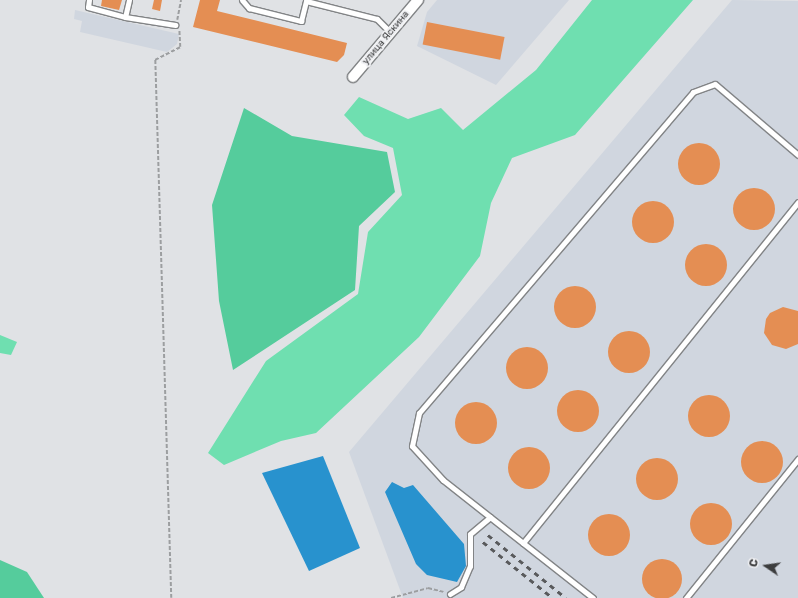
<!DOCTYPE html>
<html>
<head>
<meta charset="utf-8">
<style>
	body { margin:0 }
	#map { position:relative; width:798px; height:598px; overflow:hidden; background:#e0e2e5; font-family:Rubik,sans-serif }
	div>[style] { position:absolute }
	.built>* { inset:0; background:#d0d6df }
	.green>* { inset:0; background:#6fdfb0 }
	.forest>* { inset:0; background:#55cc9c }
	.water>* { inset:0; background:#2892ce }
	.building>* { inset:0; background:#e48e53; transform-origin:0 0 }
	.round { border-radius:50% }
	.path>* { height:1.5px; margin-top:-0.75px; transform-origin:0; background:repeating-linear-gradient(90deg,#9c9ea0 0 4px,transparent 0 6px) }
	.roads { filter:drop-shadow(1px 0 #828486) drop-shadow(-1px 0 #828486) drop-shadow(0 1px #828486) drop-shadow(0 -1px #828486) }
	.lane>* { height:5px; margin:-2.5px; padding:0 2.5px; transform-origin:2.5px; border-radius:2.5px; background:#fff }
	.street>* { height:10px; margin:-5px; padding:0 5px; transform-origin:5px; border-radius:5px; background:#fff }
	.rail>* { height:2.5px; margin-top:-1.25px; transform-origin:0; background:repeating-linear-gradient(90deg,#595a5c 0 5px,transparent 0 10px) }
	span { translate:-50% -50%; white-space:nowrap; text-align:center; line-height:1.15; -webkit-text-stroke:4px #eeeff2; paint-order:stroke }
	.street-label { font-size:10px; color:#3c3d3e }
	.north { position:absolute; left:746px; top:546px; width:40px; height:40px; -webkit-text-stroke:3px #eeeff2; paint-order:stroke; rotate:283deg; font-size:11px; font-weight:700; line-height:16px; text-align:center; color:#3c3d3e }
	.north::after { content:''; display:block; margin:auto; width:14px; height:18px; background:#3c3d3e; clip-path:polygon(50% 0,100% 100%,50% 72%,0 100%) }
</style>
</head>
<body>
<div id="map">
	<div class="built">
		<i style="clip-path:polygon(437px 0,569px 0,496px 85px,417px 46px,427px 12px)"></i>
		<i style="clip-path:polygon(732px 0,798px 1px,798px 598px,403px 598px,349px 452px)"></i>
		<i style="clip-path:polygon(75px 10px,179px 34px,177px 44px,167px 52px,80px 32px,82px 21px,74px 19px)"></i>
	</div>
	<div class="green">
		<i style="clip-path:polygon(592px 0,693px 0,575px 135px,512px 158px,491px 203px,480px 256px,419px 337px,316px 433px,281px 441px,224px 465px,208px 453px,266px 361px,358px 294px,368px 232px,402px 195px,393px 148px,364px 136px,344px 115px,359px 97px,408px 119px,441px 108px,463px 130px,536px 70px)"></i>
		<i style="clip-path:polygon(0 335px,17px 342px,11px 355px,0 353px)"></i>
	</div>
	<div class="forest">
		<i style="clip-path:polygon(244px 108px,292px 136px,387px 152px,395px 192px,359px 226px,355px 290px,233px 370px,219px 301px,212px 205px)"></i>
		<i style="clip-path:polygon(0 560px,27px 572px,44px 598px,0 598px)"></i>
	</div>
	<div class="water">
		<i style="clip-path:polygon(323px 456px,360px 548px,309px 571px,262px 473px)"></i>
		<i style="clip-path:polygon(392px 482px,404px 488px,413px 485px,464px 544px,466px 566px,457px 582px,427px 575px,416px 564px,385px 492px)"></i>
	</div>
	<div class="building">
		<i style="clip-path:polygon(102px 0,122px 0,119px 10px,101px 6px)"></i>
		<i style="clip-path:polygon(154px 0,162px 0,160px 11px,152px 9px)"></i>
		<i style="clip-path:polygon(200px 0,220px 0,217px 11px,347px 43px,344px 55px,337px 62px,193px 27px)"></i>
		<i style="left:427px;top:22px;width:79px;height:23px;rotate:11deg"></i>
		<i class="round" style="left:678px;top:143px;width:42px;height:42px"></i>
		<i class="round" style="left:733px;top:188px;width:42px;height:42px"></i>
		<i class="round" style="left:632px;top:201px;width:42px;height:42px"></i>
		<i class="round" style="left:685px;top:244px;width:42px;height:42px"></i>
		<i class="round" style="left:554px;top:286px;width:42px;height:42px"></i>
		<i style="clip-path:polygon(783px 307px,798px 311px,798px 344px,786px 349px,772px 345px,764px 333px,766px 319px,770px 313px)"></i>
		<i class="round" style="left:608px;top:331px;width:42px;height:42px"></i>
		<i class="round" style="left:506px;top:347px;width:42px;height:42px"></i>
		<i class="round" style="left:557px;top:390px;width:42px;height:42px"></i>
		<i class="round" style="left:688px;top:395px;width:42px;height:42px"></i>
		<i class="round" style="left:455px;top:402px;width:42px;height:42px"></i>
		<i class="round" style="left:741px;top:441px;width:42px;height:42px"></i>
		<i class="round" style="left:508px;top:447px;width:42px;height:42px"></i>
		<i class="round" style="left:636px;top:458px;width:42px;height:42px"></i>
		<i class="round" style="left:690px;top:503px;width:42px;height:42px"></i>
		<i class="round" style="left:588px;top:514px;width:42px;height:42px"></i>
		<i class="round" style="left:642px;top:559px;width:40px;height:40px"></i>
	</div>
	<div class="path">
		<i style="left:177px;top:20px;width:20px;rotate:-79deg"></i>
		<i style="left:171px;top:598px;width:538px;rotate:-91.7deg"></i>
		<i style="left:155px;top:60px;width:28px;rotate:-27deg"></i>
		<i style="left:180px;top:47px;width:17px;rotate:-93deg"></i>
		<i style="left:391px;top:598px;width:38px;rotate:-15deg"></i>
		<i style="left:428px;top:588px;width:16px;rotate:14deg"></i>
	</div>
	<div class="roads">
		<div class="lane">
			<i style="left:89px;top:0;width:7px;rotate:98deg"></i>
			<i style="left:88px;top:7px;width:38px;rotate:15deg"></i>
			<i style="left:129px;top:0;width:17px;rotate:103deg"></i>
			<i style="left:125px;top:17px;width:51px;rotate:9.1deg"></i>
			<i style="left:242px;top:0;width:11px;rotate:49deg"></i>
			<i style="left:249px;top:8px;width:54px;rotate:14deg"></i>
			<i style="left:301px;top:21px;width:21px;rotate:-76deg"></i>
			<i style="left:306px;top:1px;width:73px;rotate:14.2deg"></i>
			<i style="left:377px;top:19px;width:20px;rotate:45deg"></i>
			<i style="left:490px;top:517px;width:60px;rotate:-141.8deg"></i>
			<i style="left:443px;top:480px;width:46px;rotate:-132.4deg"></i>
			<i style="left:412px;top:446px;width:34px;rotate:-78deg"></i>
			<i style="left:419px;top:413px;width:422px;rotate:-49.5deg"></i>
			<i style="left:693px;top:92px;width:23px;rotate:-20deg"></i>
			<i style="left:715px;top:84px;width:109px;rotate:40.5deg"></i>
			<i style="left:523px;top:543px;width:438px;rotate:-51.1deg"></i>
			<i style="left:450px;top:594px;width:13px;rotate:-32deg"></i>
			<i style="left:461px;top:587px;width:23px;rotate:-67deg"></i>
			<i style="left:470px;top:566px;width:32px;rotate:-90deg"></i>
			<i style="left:470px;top:534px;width:26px;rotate:-40deg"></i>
			<i style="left:490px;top:517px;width:131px;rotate:38.2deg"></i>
			<i style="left:686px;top:598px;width:179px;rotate:-51.1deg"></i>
		</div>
		<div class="street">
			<i style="left:353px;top:77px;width:101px;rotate:-49.8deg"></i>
		</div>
	</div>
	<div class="rail">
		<i style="left:488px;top:535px;width:100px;rotate:38.9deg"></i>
		<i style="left:483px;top:542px;width:90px;rotate:38.7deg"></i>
	</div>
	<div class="street-label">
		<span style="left:386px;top:38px;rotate:-50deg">улица Яскина</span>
	</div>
	<div class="north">С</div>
</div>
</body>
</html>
